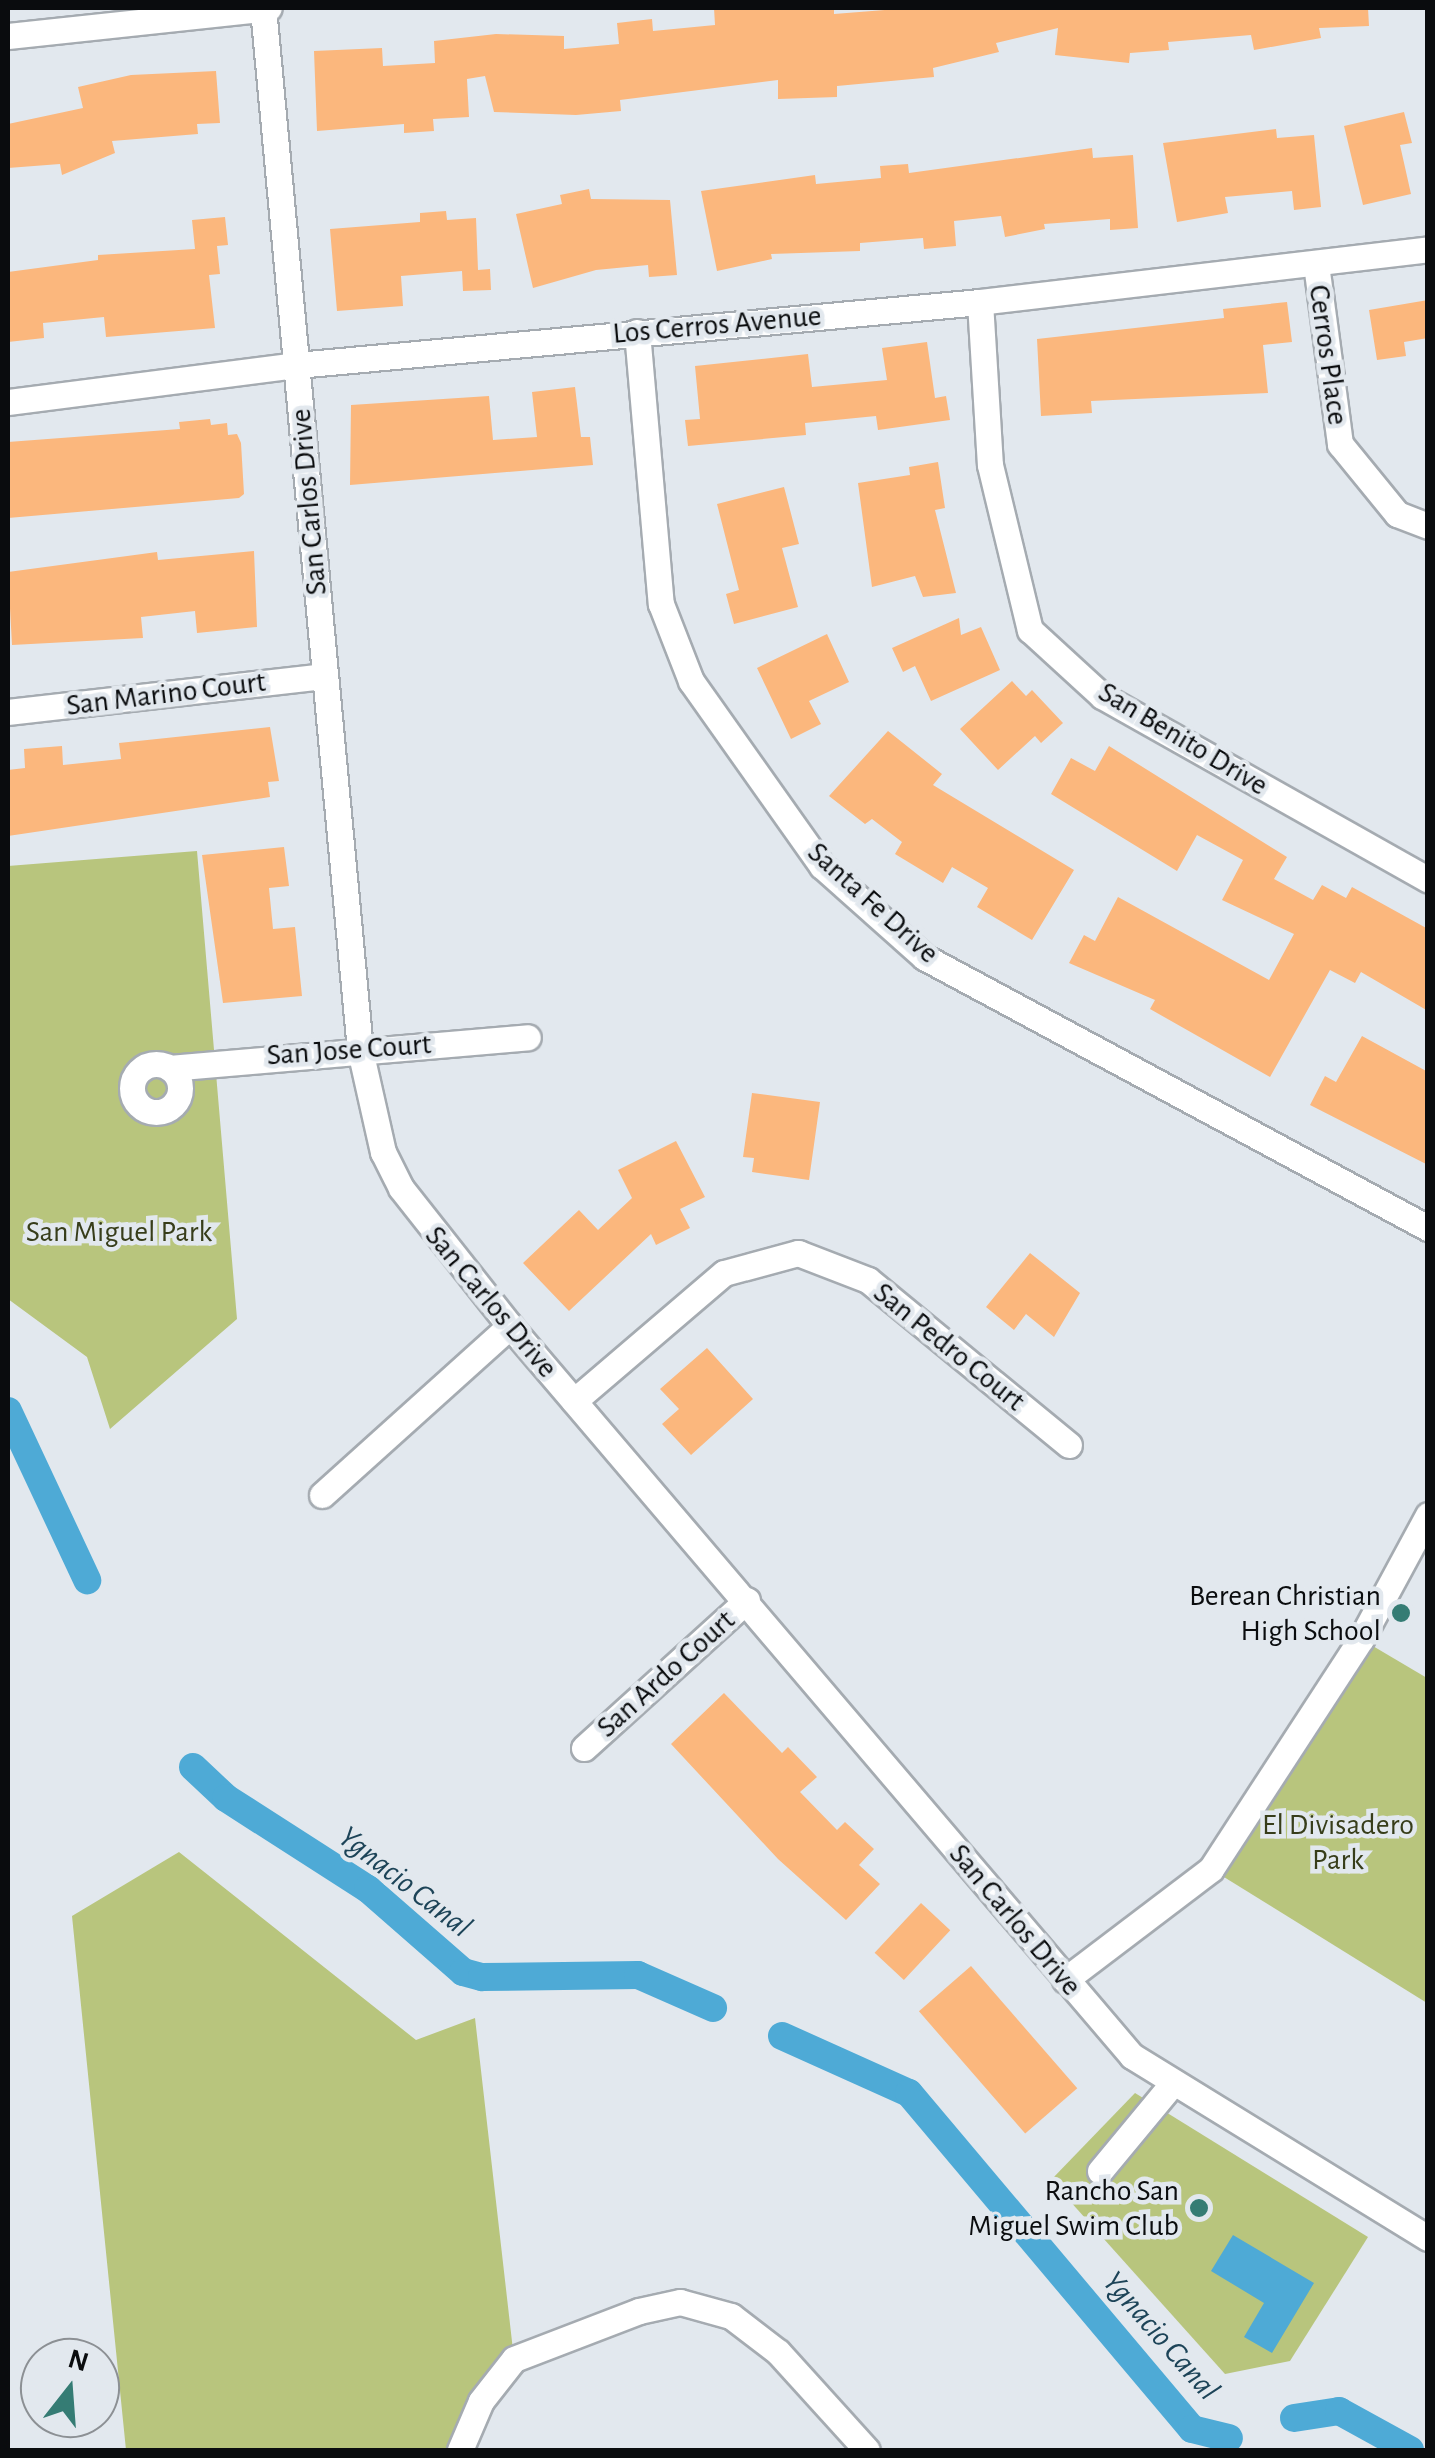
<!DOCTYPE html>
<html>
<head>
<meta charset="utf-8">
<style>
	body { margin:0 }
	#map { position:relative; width:1435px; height:2458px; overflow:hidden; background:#e2e8ee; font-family:"Alegreya Sans",sans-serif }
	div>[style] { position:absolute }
	.green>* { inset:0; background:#b8c57d }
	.water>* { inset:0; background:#4eaad6 }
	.canal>* { height:28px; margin:-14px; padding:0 14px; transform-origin:14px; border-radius:14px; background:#4eaad6 }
	.building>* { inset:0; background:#fbb77d; transform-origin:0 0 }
	.roads { filter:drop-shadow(2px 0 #a5abb1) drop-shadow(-2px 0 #a5abb1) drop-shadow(0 2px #a5abb1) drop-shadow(0 -2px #a5abb1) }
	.street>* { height:25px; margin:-12.5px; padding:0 12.5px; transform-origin:12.5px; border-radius:12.5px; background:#fff }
	.street>.ring { margin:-12.5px; padding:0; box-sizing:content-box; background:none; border:25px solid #fff; border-radius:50% }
	.dots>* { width:28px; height:28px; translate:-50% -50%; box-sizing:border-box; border:5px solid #e2e8ee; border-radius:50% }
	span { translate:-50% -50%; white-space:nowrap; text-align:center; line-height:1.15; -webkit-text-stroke:9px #e2e8ee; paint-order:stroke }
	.street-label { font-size:30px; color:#0a0c0e }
	.park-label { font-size:30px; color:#373d1a }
	.poi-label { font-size:30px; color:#0a0c0e }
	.right { translate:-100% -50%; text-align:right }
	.water-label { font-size:32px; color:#1d4458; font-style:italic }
	.frame { position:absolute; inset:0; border:10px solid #0a0c0e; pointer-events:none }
	.north { position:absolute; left:20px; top:2338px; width:100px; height:100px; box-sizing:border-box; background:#e2e8ee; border:2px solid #8c9094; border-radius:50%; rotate:17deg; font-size:28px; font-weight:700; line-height:40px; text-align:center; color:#0a0c0e }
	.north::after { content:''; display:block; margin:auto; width:35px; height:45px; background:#357c74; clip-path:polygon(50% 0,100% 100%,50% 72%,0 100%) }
</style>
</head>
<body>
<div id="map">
	<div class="green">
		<i style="clip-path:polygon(197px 851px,237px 1319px,110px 1429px,87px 1357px,8px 1299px,8px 866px)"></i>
		<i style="clip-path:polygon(1361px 1639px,1427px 1678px,1427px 2003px,1211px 1869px)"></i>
		<i style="clip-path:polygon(179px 1852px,416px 2040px,475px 2018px,514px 2359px,463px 2450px,126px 2450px,72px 1916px)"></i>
		<i style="clip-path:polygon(1135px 2093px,1368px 2237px,1290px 2361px,1225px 2374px,1051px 2180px)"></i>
	</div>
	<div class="water">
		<i style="clip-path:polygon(1233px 2235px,1314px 2283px,1272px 2353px,1244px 2337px,1264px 2303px,1211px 2271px)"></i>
	</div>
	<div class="canal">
		<i style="left:8px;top:1411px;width:187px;rotate:64.9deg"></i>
		<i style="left:193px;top:1767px;width:45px;rotate:43.2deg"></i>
		<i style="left:226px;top:1798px;width:169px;rotate:32.7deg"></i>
		<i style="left:368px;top:1889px;width:126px;rotate:41.1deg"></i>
		<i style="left:463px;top:1972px;width:20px;rotate:15deg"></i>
		<i style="left:482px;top:1977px;width:156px;rotate:-0.7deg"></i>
		<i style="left:638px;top:1975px;width:82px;rotate:23.7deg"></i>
		<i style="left:782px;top:2036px;width:139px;rotate:24.2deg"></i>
		<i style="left:909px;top:2093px;width:439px;rotate:49.9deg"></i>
		<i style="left:1192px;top:2429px;width:38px;rotate:14deg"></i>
		<i style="left:1294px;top:2418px;width:46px;rotate:-8.8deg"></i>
		<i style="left:1339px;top:2411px;width:81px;rotate:28.8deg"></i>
	</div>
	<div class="building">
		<i style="clip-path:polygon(714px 8px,834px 8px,834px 14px,910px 8px,1368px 8px,1369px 26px,1319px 28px,1321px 38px,1254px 50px,1251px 35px,1168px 42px,1169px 50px,1130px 53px,1129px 63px,1055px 55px,1058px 28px,996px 43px,999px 52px,933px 68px,934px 77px,837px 86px,837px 97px,778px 99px,778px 80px,620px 100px,621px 111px,576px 115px,494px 112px,485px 76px,467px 79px,469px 117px,433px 119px,434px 131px,404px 133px,404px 124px,317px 131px,314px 51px,382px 48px,383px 66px,435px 63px,434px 41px,496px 34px,564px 36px,564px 49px,619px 44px,617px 23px,652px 19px,653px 31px,715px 25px)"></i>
		<i style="clip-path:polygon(216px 71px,220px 123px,197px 124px,198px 134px,112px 141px,115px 153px,62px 175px,60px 164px,8px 168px,8px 124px,83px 108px,78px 87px,131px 75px)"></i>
		<i style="clip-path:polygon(1404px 112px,1412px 143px,1400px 145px,1411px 194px,1363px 205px,1344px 126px)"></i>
		<i style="clip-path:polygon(1276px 129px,1277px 138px,1314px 135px,1321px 207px,1294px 210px,1292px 191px,1225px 197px,1228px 213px,1177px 222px,1163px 143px)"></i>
		<i style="clip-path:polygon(1092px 148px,1093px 158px,1133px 155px,1138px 228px,1110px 230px,1110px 219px,1044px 224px,1045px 229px,1005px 237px,1001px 216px,954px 221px,956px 246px,924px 249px,923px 238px,860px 243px,860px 251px,771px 254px,772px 259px,717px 271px,701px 191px,815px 175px,816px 184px,881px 178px,880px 166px,908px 164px,909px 173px)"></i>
		<i style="clip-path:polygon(589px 189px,591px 199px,670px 200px,677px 275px,649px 277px,648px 265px,596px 270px,533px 288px,516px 214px,562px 204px,560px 195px)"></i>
		<i style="clip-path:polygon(446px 211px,447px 220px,476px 218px,478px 270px,490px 269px,491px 290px,463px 291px,462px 271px,401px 276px,403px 306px,337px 311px,330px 229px,420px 222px,420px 213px)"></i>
		<i style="clip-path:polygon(225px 217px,228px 245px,217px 246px,220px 274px,209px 275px,215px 328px,106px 337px,104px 317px,43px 323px,44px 338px,8px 342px,8px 272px,98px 260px,98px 255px,195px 249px,192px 220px)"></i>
		<i style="clip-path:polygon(1428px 300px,1428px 338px,1404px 342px,1406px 356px,1377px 360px,1369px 310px)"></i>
		<i style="clip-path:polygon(1287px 302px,1292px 342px,1263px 345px,1268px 393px,1091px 401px,1092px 413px,1041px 416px,1037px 339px,1224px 318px,1223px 309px)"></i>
		<i style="clip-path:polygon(927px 342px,935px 398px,946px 396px,950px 420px,878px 430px,876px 416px,805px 423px,806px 435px,688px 446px,685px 420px,700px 419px,695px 366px,808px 354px,812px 387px,887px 380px,882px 348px)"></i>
		<i style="clip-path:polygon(575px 387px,581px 437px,590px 437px,593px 465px,350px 485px,351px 405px,489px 396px,493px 440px,537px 437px,532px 392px)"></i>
		<i style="clip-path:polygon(210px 419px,211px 425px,227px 423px,228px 435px,237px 434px,241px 443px,244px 494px,239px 498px,8px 518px,8px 442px,180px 429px,179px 422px)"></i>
		<i style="clip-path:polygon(938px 462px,945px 508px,935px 510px,956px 593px,923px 597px,915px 576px,872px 587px,858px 483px,910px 475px,909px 467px)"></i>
		<i style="clip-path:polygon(784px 487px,799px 544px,782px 548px,798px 607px,734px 624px,726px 594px,739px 590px,717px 504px)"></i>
		<i style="clip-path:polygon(254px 551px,257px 627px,197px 633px,195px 611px,141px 617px,143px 638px,12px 645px,8px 572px,157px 552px,158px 560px)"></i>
		<i style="clip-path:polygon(959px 618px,961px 635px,981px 627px,1000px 670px,931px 701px,915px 666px,903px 672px,892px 648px)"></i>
		<i style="clip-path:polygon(827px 634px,849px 682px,809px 701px,821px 724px,791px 739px,757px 668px)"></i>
		<i style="clip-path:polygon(1012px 681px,1026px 696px,1032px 690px,1063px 723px,1041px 743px,1035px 736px,998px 770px,960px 729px)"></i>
		<i style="clip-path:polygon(270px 727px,279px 781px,268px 782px,270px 797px,8px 836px,8px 770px,25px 768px,24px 749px,62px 746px,63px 765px,121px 759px,119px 743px)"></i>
		<i style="clip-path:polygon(888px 731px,942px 774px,933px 785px,1074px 870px,1032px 940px,977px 907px,988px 888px,952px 867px,943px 883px,895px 854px,902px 842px,872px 819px,865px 824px,829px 796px)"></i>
		<i style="clip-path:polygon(1109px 746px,1287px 857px,1274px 879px,1313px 900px,1322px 885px,1346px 898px,1352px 887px,1428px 929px,1428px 1011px,1361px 972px,1355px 983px,1330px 970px,1270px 1077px,1150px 1009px,1155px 1000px,1069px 963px,1084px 935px,1095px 941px,1118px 897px,1269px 980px,1294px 934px,1222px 900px,1243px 860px,1197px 835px,1177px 871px,1051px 794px,1071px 758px,1095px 771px)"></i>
		<i style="clip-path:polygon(284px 847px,289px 886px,269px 888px,273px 929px,295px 927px,302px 996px,223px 1003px,202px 855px)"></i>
		<i style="clip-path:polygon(1362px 1036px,1428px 1072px,1428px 1165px,1310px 1105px,1325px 1076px,1336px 1082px)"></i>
		<i style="clip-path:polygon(752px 1093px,820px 1102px,809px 1180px,752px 1172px,754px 1158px,743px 1157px)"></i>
		<i style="clip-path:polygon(676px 1141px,705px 1197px,680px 1209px,690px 1228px,656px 1245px,651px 1234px,569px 1311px,523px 1263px,579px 1210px,598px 1230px,632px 1198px,618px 1170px)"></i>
		<i style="clip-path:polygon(1030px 1253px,1080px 1293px,1054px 1337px,1026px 1314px,1014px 1330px,986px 1307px)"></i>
		<i style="clip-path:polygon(707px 1348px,753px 1399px,691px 1455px,662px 1424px,679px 1409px,660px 1389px)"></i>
		<i style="clip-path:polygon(724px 1693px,782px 1753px,788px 1747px,817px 1777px,800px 1792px,837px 1830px,845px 1822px,874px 1849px,859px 1865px,880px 1884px,846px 1920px,778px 1859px,671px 1744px)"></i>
		<i style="left:921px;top:1903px;width:40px;height:68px;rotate:43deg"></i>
		<i style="left:971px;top:1966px;width:162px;height:69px;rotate:49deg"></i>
	</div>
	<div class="roads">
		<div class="street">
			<i style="left:263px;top:8px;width:1047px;rotate:84.68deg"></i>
			<i style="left:360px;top:1050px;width:105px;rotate:77.3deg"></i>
			<i style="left:383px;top:1152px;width:40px;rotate:63.4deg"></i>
			<i style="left:401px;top:1188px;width:176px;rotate:51.7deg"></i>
			<i style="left:510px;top:1326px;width:959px;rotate:49.57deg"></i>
			<i style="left:1132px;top:2056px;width:347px;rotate:31.6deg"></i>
			<i style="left:8px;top:36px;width:262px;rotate:-6.1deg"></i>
			<i style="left:1316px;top:264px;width:182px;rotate:82.4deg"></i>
			<i style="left:1340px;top:444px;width:90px;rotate:50.8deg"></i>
			<i style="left:1397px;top:514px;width:33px;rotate:21deg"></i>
			<i style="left:980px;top:302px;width:163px;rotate:86.5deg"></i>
			<i style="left:990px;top:465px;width:170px;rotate:76.4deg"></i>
			<i style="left:1030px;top:630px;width:98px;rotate:42.5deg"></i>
			<i style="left:1102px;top:696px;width:374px;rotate:29.4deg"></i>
			<i style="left:637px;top:332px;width:273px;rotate:85deg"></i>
			<i style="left:661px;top:604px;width:83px;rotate:68.7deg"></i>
			<i style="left:691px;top:681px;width:227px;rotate:54.7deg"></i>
			<i style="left:822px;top:866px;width:137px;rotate:41.7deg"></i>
			<i style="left:924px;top:957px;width:572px;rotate:28.27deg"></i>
			<i style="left:8px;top:402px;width:291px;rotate:-7.3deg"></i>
			<i style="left:297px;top:365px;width:686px;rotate:-5.27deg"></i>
			<i style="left:980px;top:302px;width:451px;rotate:-6.7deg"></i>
			<i style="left:8px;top:712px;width:318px;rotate:-6.5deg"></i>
			<i class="ring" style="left:132px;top:1064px;width:23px;height:23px"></i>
			<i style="left:170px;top:1068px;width:359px;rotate:-4.9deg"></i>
			<i style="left:574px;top:1401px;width:197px;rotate:-40.5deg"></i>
			<i style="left:724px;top:1273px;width:77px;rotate:-15.1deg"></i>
			<i style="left:798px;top:1253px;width:75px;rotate:21.1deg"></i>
			<i style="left:868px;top:1280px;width:260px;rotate:39.4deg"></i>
			<i style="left:322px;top:1495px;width:253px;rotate:-42deg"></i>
			<i style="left:584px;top:1748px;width:220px;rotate:-42.2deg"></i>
			<i style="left:1065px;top:1980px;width:183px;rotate:-37.2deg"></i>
			<i style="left:1211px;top:1869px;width:275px;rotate:-56.9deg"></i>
			<i style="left:1361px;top:1639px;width:141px;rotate:-61.6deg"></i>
			<i style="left:1100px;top:2171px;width:113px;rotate:-50.4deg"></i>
			<i style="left:460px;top:2450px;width:53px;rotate:-66.8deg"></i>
			<i style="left:481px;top:2401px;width:53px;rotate:-51.8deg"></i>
			<i style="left:514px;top:2359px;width:134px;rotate:-21deg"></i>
			<i style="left:639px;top:2311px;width:42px;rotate:-12.4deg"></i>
			<i style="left:680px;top:2302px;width:53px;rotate:15.4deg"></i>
			<i style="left:731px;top:2316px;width:59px;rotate:37.5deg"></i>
			<i style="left:778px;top:2352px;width:132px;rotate:47.8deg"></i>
		</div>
	</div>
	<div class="dots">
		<i style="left:1401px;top:1613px;background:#357c74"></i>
		<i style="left:1199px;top:2208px;background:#357c74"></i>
	</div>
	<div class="street-label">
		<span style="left:717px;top:325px;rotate:-5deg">Los Cerros Avenue</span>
		<span style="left:1328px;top:355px;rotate:82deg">Cerros Place</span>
		<span style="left:309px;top:502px;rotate:-95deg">San Carlos Drive</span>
		<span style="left:166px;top:694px;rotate:-7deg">San Marino Court</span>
		<span style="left:1183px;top:739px;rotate:31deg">San Benito Drive</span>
		<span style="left:873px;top:903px;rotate:42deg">Santa Fe Drive</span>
		<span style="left:349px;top:1050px;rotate:-4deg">San Jose Court</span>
		<span style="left:491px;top:1302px;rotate:50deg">San Carlos Drive</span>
		<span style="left:949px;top:1347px;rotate:39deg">San Pedro Court</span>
		<span style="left:666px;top:1674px;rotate:-42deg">San Ardo Court</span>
		<span style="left:1015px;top:1920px;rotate:50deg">San Carlos Drive</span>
	</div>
	<div class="park-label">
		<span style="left:119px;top:1232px">San Miguel Park</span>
		<span style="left:1338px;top:1842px">El Divisadero<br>Park</span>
	</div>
	<div class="poi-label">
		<span class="right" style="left:1381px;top:1613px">Berean Christian<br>High School</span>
		<span class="right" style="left:1179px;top:2208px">Rancho San<br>Miguel Swim Club</span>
	</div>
	<div class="water-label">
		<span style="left:405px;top:1882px;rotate:38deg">Ygnacio Canal</span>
		<span style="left:1161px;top:2336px;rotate:49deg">Ygnacio Canal</span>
	</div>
	<div class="frame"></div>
	<div class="north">N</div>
</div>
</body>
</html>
